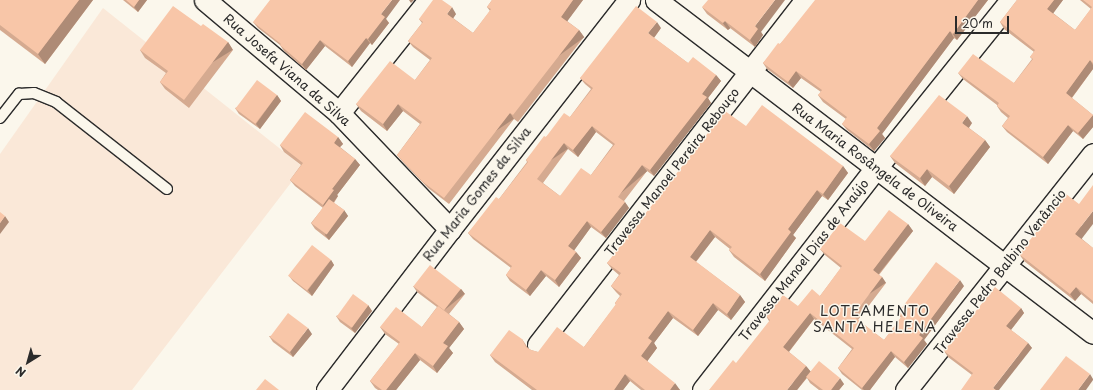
<!DOCTYPE html>
<html>
<head>
<meta charset="utf-8">
<style>
	body { margin:0 }
	#map { position:relative; width:1093px; height:390px; overflow:hidden; background:#fbf7ec; font-family:"Playpen Sans",sans-serif }
	div>[style] { position:absolute }
	.built>* { inset:0; background:#fae8d8 }
	.roads { filter:drop-shadow(1px 0 #2b2b2b) drop-shadow(-1px 0 #2b2b2b) drop-shadow(0 1px #2b2b2b) drop-shadow(0 -1px #2b2b2b) }
	.service>* { height:10px; margin:-5px; padding:0 5px; transform-origin:5px; border-radius:5px; background:#fbf7ec }
	.minor>* { height:21px; margin:-10.5px; padding:0 10.5px; transform-origin:10.5px; border-radius:10.5px; background:#fbf7ec }
	.wall>* { inset:0; background:#d5aa90 }
	.shaded-wall>* { inset:0; background:#ae8b76; transform-origin:0 0 }
	.building>* { inset:0; background:#f8c6a8; transform-origin:0 0 }
	span { translate:-50% -50%; white-space:nowrap; text-align:center; line-height:1.15; -webkit-text-stroke:3px #fbf7ec; paint-order:stroke }
	.street-label { font-size:13px; color:#2b2b2b }
	.neighbourhood-label { font-size:14px; color:#2b2b2b; letter-spacing:1px }
	.north { position:absolute; left:8px; top:342px; width:40px; height:40px; -webkit-text-stroke:3px #fbf7ec; paint-order:stroke; rotate:217deg; font-size:11px; font-weight:700; line-height:16px; text-align:center; color:#2b2b2b }
	.north::after { content:''; display:block; margin:auto; width:14px; height:18px; background:#2b2b2b; clip-path:polygon(50% 0,100% 100%,50% 72%,0 100%) }
	.scale { position:absolute; left:955px; top:16px; width:54px; height:18px; box-sizing:border-box; border:2px solid #2b2b2b; border-top:0; padding-left:5px; font-size:12px; line-height:14px; white-space:nowrap; color:#2b2b2b; -webkit-text-stroke:3px #fbf7ec; paint-order:stroke }
</style>
</head>
<body>
<div id="map">
	<div class="built">
		<i style="clip-path:polygon(103px 8px,303px 167px,132px 390px,0 390px,0 154px)"></i>
	</div>
	<div class="roads">
		<div class="service">
			<i style="left:0;top:118px;width:31px;rotate:-52deg"></i>
			<i style="left:19px;top:94px;width:15px;rotate:-4deg"></i>
			<i style="left:34px;top:93px;width:24px;rotate:22deg"></i>
			<i style="left:56px;top:102px;width:141px;rotate:38.1deg"></i>
		</div>
		<div class="minor">
			<i style="left:205px;top:0;width:175px;rotate:40.1deg"></i>
			<i style="left:339px;top:113px;width:161px;rotate:46.3deg"></i>
			<i style="left:656px;top:0;width:549px;rotate:37.31deg"></i>
			<i style="left:339px;top:113px;width:144px;rotate:-51.5deg"></i>
			<i style="left:538px;top:345px;width:437px;rotate:-52.2deg"></i>
			<i style="left:327px;top:390px;width:203px;rotate:-52.6deg"></i>
			<i style="left:450px;top:229px;width:291px;rotate:-52deg"></i>
			<i style="left:703px;top:390px;width:281px;rotate:-52.1deg"></i>
			<i style="left:876px;top:168px;width:216px;rotate:-51.2deg"></i>
			<i style="left:906px;top:390px;width:301px;rotate:-51.6deg"></i>
		</div>
	</div>
	<div class="wall">
		<i style="clip-path:polygon(0 0,93px 0,45px 64px,0 30px)"></i>
		<i style="clip-path:polygon(123px 0,147px 0,138px 12px)"></i>
		<i style="clip-path:polygon(492px 0,583px 0,567px 21px,579px 30px,584px 37px,518px 122px,514px 119px,449px 204px,428px 188px,402px 161px,397px 155px,420px 124px,403px 111px,387px 131px,361px 111px,356px 104px,415px 80px,430px 60px,413px 47px,408px 41px,422px 23px,419px 19px,456px 14px,453px 18px,473px 33px,490px 11px,487px 7px)"></i>
		<i style="clip-path:polygon(826px 0,988px 0,957px 40px,954px 38px,882px 134px,885px 138px,874px 151px,847px 130px,842px 124px,846px 119px,823px 102px,818px 95px,821px 92px,801px 78px,793px 88px,767px 69px,763px 63px,780px 44px)"></i>
		<i style="clip-path:polygon(1017px 0,1063px 0,1053px 13px,1075px 30px,1091px 9px,1080px 0,1093px 0,1093px 69px,1072px 98px,1093px 115px,1093px 127px,1083px 139px,1073px 131px,1048px 164px,1007px 132px,1002px 126px,1008px 118px,1001px 112px,997px 106px,997px 105px,963px 79px,958px 73px,1014px 83px,1032px 59px,1030px 57px,1034px 52px,1004px 29px,1000px 22px)"></i>
		<i style="clip-path:polygon(702px 7px,761px 32px,763px 35px,755px 47px,730px 28px,728px 30px,707px 14px)"></i>
		<i style="clip-path:polygon(386px 19px,389px 23px,372px 45px,370px 43px,352px 67px,325px 46px,306px 70px,284px 51px,280px 45px,258px 28px,253px 22px)"></i>
		<i style="clip-path:polygon(evenodd,661px 28px,654px 38px,688px 63px,716px 75px,721px 81px,708px 98px,711px 103px,654px 176px,647px 171px,624px 201px,629px 208px,606px 238px,591px 227px,574px 250px,576px 252px,581px 258px,559px 287px,546px 276px,530px 296px,510px 281px,506px 275px,511px 268px,473px 239px,468px 233px,499px 199px,527px 162px,526px 160px,546px 137px,570px 117px,591px 89px,585px 84px,580px 78px,661px 28px,596px 132px,613px 145px,591px 175px,560px 196px,543px 183px,568px 149px,578px 157px,596px 132px)"></i>
		<i style="clip-path:polygon(228px 42px,233px 50px,189px 108px,165px 89px,160px 82px,166px 73px,145px 58px,140px 50px)"></i>
		<i style="clip-path:polygon(277px 95px,281px 101px,260px 129px,239px 114px,235px 108px)"></i>
		<i style="clip-path:polygon(972px 123px,969px 128px,985px 140px,990px 147px,954px 194px,932px 177px,925px 186px,895px 163px,890px 156px)"></i>
		<i style="clip-path:polygon(746px 126px,843px 166px,848px 173px,828px 200px,822px 196px,793px 235px,796px 238px,765px 281px,734px 257px,729px 250px,730px 249px,715px 237px,696px 262px,740px 295px,745px 302px,731px 320px,718px 310px,698px 336px,673px 318px,654px 343px,657px 348px,647px 361px,680px 390px,641px 390px,630px 381px,623px 390px,532px 390px,495px 362px,490px 355px,522px 339px,528px 348px,531px 350px,538px 352px,584px 347px,616px 305px,615px 303px,620px 296px,616px 292px,611px 286px,619px 275px,612px 269px,607px 263px)"></i>
		<i style="clip-path:polygon(338px 137px,343px 144px,340px 147px,355px 159px,360px 165px,337px 195px,338px 196px,334px 203px,344px 210px,348px 216px,329px 240px,315px 229px,311px 223px,323px 208px,295px 186px,290px 180px,301px 165px,284px 152px,280px 145px)"></i>
		<i style="clip-path:polygon(1079px 204px,1082px 239px,1093px 248px,1093px 304px,1081px 294px,1075px 301px,1024px 261px,1019px 254px)"></i>
		<i style="clip-path:polygon(908px 224px,913px 231px,879px 275px,882px 277px,886px 283px,858px 320px,884px 340px,901px 318px,898px 313px,964px 286px,924px 340px,927px 344px,908px 368px,895px 357px,870px 390px,862px 390px,842px 374px,838px 368px,852px 349px,814px 319px,789px 352px,806px 366px,811px 372px,844px 384px,839px 390px,819px 390px,810px 383px,807px 378px,797px 390px,769px 321px,766px 316px,798px 306px,820px 296px,841px 268px,825px 255px,820px 249px,865px 241px)"></i>
		<i style="clip-path:polygon(331px 260px,334px 265px,312px 296px,293px 281px,289px 276px)"></i>
		<i style="clip-path:polygon(413px 286px,461px 289px,465px 294px,449px 314px,459px 322px,464px 329px,449px 348px,453px 353px,437px 373px,420px 360px,396px 390px,378px 390px,375px 388px,370px 381px,399px 344px,385px 334px,380px 327px,422px 327px,437px 307px,417px 292px)"></i>
		<i style="clip-path:polygon(368px 305px,372px 311px,355px 333px,340px 322px,336px 316px)"></i>
		<i style="clip-path:polygon(1021px 308px,1024px 313px,1011px 330px,1028px 343px,1032px 348px,972px 375px,948px 357px,944px 351px)"></i>
		<i style="clip-path:polygon(312px 334px,293px 357px,273px 342px,269px 336px)"></i>
	</div>
	<div class="shaded-wall">
		<i style="clip-path:polygon(79px 0,93px 0,45px 64px,38px 54px)"></i>
		<i style="clip-path:polygon(139px 0,147px 0,138px 12px,134px 7px)"></i>
		<i style="clip-path:polygon(392px 0,400px 0,386px 19px,389px 23px,372px 45px,368px 39px,381px 14px)"></i>
		<i style="clip-path:polygon(409px 0,414px 0,411px 3px)"></i>
		<i style="clip-path:polygon(573px 0,583px 0,566px 23px,561px 17px)"></i>
		<i style="clip-path:polygon(775px 0,785px 0,761px 32px,763px 35px,755px 47px,750px 40px,755px 26px)"></i>
		<i style="clip-path:polygon(978px 0,988px 0,957px 40px,953px 34px)"></i>
		<i style="clip-path:polygon(1054px 0,1063px 0,1052px 15px,1047px 9px)"></i>
		<i style="clip-path:polygon(452px 7px,456px 14px,452px 20px,447px 14px)"></i>
		<i style="left:725px;top:21px;width:9px;height:3px;rotate:54deg"></i>
		<i style="clip-path:polygon(657px 22px,661px 28px,653px 39px,648px 33px)"></i>
		<i style="left:579px;top:30px;width:9px;height:108px;rotate:54deg"></i>
		<i style="clip-path:polygon(950px 31px,954px 38px,882px 134px,885px 138px,874px 151px,869px 144px,877px 128px)"></i>
		<i style="clip-path:polygon(366px 38px,370px 43px,352px 67px,348px 61px)"></i>
		<i style="clip-path:polygon(320px 40px,325px 46px,306px 70px,302px 64px)"></i>
		<i style="left:228px;top:42px;width:9px;height:73px;rotate:58deg"></i>
		<i style="clip-path:polygon(1090px 60px,1093px 65px,1093px 69px,1070px 100px,1066px 93px)"></i>
		<i style="clip-path:polygon(796px 71px,801px 78px,793px 88px,788px 82px)"></i>
		<i style="clip-path:polygon(716px 75px,721px 81px,708px 98px,711px 103px,654px 176px,650px 170px,702px 94px)"></i>
		<i style="clip-path:polygon(277px 95px,281px 101px,260px 129px,256px 124px)"></i>
		<i style="clip-path:polygon(398px 104px,403px 111px,387px 131px,383px 124px)"></i>
		<i style="left:510px;top:113px;width:7px;height:108px;rotate:56deg"></i>
		<i style="clip-path:polygon(1093px 115px,1093px 127px,1083px 139px,1078px 133px)"></i>
		<i style="clip-path:polygon(967px 116px,972px 123px,967px 130px,962px 123px)"></i>
		<i style="clip-path:polygon(1068px 125px,1073px 131px,1048px 164px,1043px 157px)"></i>
		<i style="clip-path:polygon(592px 126px,596px 132px,578px 157px,573px 150px)"></i>
		<i style="clip-path:polygon(338px 137px,343px 144px,338px 149px,334px 143px)"></i>
		<i style="clip-path:polygon(985px 140px,990px 147px,954px 194px,949px 186px)"></i>
		<i style="left:564px;top:143px;width:7px;height:45px;rotate:56deg"></i>
		<i style="clip-path:polygon(355px 159px,360px 165px,337px 195px,338px 196px,327px 211px,323px 205px,332px 189px)"></i>
		<i style="left:642px;top:165px;width:8px;height:40px;rotate:50deg"></i>
		<i style="clip-path:polygon(843px 166px,848px 173px,828px 200px,823px 194px)"></i>
		<i style="clip-path:polygon(927px 169px,932px 177px,925px 186px,920px 178px)"></i>
		<i style="clip-path:polygon(817px 190px,822px 196px,793px 235px,796px 238px,765px 281px,760px 274px,788px 229px)"></i>
		<i style="clip-path:polygon(625px 202px,629px 208px,606px 238px,601px 232px)"></i>
		<i style="clip-path:polygon(344px 210px,348px 216px,329px 240px,325px 235px)"></i>
		<i style="clip-path:polygon(1093px 211px,1093px 224px,1080px 241px,1075px 234px)"></i>
		<i style="clip-path:polygon(5px 216px,9px 222px,0 234px,0 223px)"></i>
		<i style="clip-path:polygon(587px 221px,591px 227px,573px 252px,568px 246px)"></i>
		<i style="clip-path:polygon(908px 224px,913px 231px,877px 276px,873px 270px)"></i>
		<i style="clip-path:polygon(710px 230px,715px 237px,694px 264px,690px 257px)"></i>
		<i style="clip-path:polygon(576px 252px,581px 258px,559px 287px,555px 280px)"></i>
		<i style="clip-path:polygon(331px 260px,334px 265px,312px 296px,308px 290px)"></i>
		<i style="clip-path:polygon(541px 270px,546px 276px,530px 296px,526px 290px)"></i>
		<i style="left:882px;top:277px;width:7px;height:49px;rotate:56deg"></i>
		<i style="clip-path:polygon(960px 280px,964px 286px,924px 340px,927px 344px,908px 368px,904px 362px,919px 335px)"></i>
		<i style="clip-path:polygon(1076px 287px,1081px 294px,1075px 301px,1070px 294px)"></i>
		<i style="left:461px;top:289px;width:6px;height:26px;rotate:51deg"></i>
		<i style="clip-path:polygon(740px 295px,745px 302px,731px 320px,727px 314px)"></i>
		<i style="clip-path:polygon(713px 303px,718px 310px,698px 336px,693px 330px)"></i>
		<i style="clip-path:polygon(368px 305px,372px 311px,355px 333px,351px 328px)"></i>
		<i style="clip-path:polygon(1021px 308px,1024px 313px,1010px 331px,1006px 326px)"></i>
		<i style="clip-path:polygon(668px 311px,673px 318px,654px 343px,657px 348px,646px 363px,641px 356px,648px 338px)"></i>
		<i style="clip-path:polygon(810px 313px,814px 319px,787px 354px,783px 347px)"></i>
		<i style="clip-path:polygon(459px 322px,464px 329px,449px 348px,453px 353px,437px 373px,433px 366px,443px 343px)"></i>
		<i style="clip-path:polygon(308px 328px,312px 334px,293px 357px,290px 352px)"></i>
		<i style="clip-path:polygon(1028px 343px,1032px 348px,999px 390px,995px 390px,993px 388px)"></i>
		<i style="clip-path:polygon(891px 351px,895px 357px,870px 390px,864px 390px,862px 388px)"></i>
		<i style="clip-path:polygon(415px 353px,420px 360px,396px 390px,386px 390px)"></i>
		<i style="clip-path:polygon(806px 366px,811px 372px,797px 390px,787px 390px)"></i>
		<i style="clip-path:polygon(625px 374px,630px 381px,623px 390px,614px 390px)"></i>
		<i style="clip-path:polygon(1090px 374px,1093px 379px,1093px 380px,1086px 390px,1078px 390px)"></i>
		<i style="clip-path:polygon(840px 378px,844px 384px,839px 390px,831px 390px)"></i>
		<i style="clip-path:polygon(675px 383px,680px 390px,670px 390px)"></i>
	</div>
	<div class="building">
		<i style="clip-path:polygon(0 0,79px 0,38px 54px,0 25px)"></i>
		<i style="clip-path:polygon(126px 0,139px 0,134px 7px)"></i>
		<i style="clip-path:polygon(270px 0,392px 0,381px 14px,385px 17px,368px 39px,366px 38px,348px 61px,320px 40px,302px 64px,280px 45px,281px 44px,253px 22px)"></i>
		<i style="clip-path:polygon(433px 0,442px 0,452px 7px,447px 14px,473px 33px,491px 9px,487px 7px,492px 0,573px 0,561px 17px,579px 30px,513px 115px,510px 113px,444px 198px,423px 182px,397px 155px,422px 122px,398px 104px,383px 124px,356px 104px,390px 61px,415px 80px,432px 58px,408px 41px,423px 22px,419px 19px)"></i>
		<i style="clip-path:polygon(708px 0,775px 0,755px 26px,758px 29px,750px 40px,725px 21px,723px 23px,702px 7px)"></i>
		<i style="clip-path:polygon(815px 0,978px 0,953px 34px,950px 31px,877px 128px,880px 131px,869px 144px,842px 124px,847px 117px,818px 95px,822px 90px,796px 71px,788px 82px,763px 63px,778px 43px,780px 44px)"></i>
		<i style="clip-path:polygon(1017px 0,1054px 0,1047px 9px,1075px 30px,1092px 7px,1083px 0,1093px 0,1093px 63px,1090px 60px,1066px 93px,1093px 115px,1078px 133px,1068px 125px,1043px 157px,1002px 126px,1010px 116px,997px 106px,999px 103px,958px 73px,973px 54px,1014px 83px,1033px 59px,1030px 57px,1035px 50px,1000px 22px)"></i>
		<i style="clip-path:polygon(173px 6px,201px 26px,203px 24px,228px 42px,184px 100px,160px 82px,168px 71px,140px 50px)"></i>
		<i style="clip-path:polygon(evenodd,636px 6px,657px 22px,648px 33px,688px 63px,693px 57px,716px 75px,702px 94px,707px 97px,650px 170px,642px 165px,618px 197px,625px 202px,601px 232px,587px 221px,568px 246px,576px 252px,555px 280px,541px 270px,526px 290px,506px 275px,512px 266px,468px 233px,496px 197px,499px 199px,528px 162px,526px 160px,544px 136px,546px 137px,564px 113px,570px 117px,593px 88px,580px 78px,636px 6px,592px 126px,615px 144px,591px 175px,581px 168px,560px 196px,537px 179px,564px 143px,573px 150px,592px 126px)"></i>
		<i style="left:257px;top:80px;width:25px;height:36px;rotate:37deg"></i>
		<i style="clip-path:polygon(939px 95px,967px 116px,962px 123px,985px 140px,949px 186px,927px 169px,920px 178px,890px 156px)"></i>
		<i style="clip-path:polygon(762px 105px,843px 166px,823px 194px,817px 190px,788px 229px,791px 232px,760px 274px,729px 250px,732px 247px,710px 230px,690px 257px,740px 295px,727px 314px,713px 303px,693px 330px,668px 311px,648px 338px,652px 341px,641px 356px,675px 383px,670px 390px,645px 390px,625px 374px,614px 390px,537px 390px,490px 355px,509px 330px,522px 339px,526px 347px,531px 350px,538px 352px,557px 327px,584px 347px,616px 304px,615px 303px,622px 294px,611px 286px,621px 273px,607px 263px,725px 111px,746px 126px)"></i>
		<i style="clip-path:polygon(305px 112px,338px 137px,334px 143px,355px 159px,332px 189px,334px 190px,323px 205px,290px 180px,303px 163px,280px 145px)"></i>
		<i style="clip-path:polygon(1093px 185px,1093px 211px,1075px 234px,1093px 248px,1093px 301px,1076px 287px,1070px 294px,1019px 254px,1066px 194px,1079px 204px)"></i>
		<i style="left:329px;top:199px;width:19px;height:30px;rotate:36deg"></i>
		<i style="clip-path:polygon(889px 210px,908px 224px,873px 270px,882px 277px,853px 316px,884px 340px,902px 316px,898px 313px,936px 262px,960px 280px,919px 335px,923px 338px,904px 362px,891px 351px,862px 388px,838px 368px,854px 348px,810px 313px,783px 347px,806px 366px,787px 390px,709px 390px,733px 360px,736px 363px,770px 320px,766px 316px,783px 295px,798px 306px,812px 289px,820px 296px,842px 266px,820px 249px,840px 223px,865px 241px)"></i>
		<i style="clip-path:polygon(0 212px,5px 216px,0 223px)"></i>
		<i style="left:312px;top:245px;width:24px;height:39px;rotate:38deg"></i>
		<i style="left:430px;top:265px;width:39px;height:27px;rotate:38deg"></i>
		<i style="clip-path:polygon(995px 287px,1021px 308px,1006px 326px,1028px 343px,993px 388px,996px 390px,961px 390px,973px 373px,944px 351px)"></i>
		<i style="left:353px;top:294px;width:19px;height:28px;rotate:36deg"></i>
		<i style="clip-path:polygon(438px 306px,459px 322px,443px 343px,448px 346px,433px 366px,415px 353px,386px 390px,382px 390px,370px 381px,400px 342px,380px 327px,396px 307px,422px 327px)"></i>
		<i style="left:288px;top:313px;width:25px;height:30px;rotate:37deg"></i>
		<i style="clip-path:polygon(1066px 356px,1090px 374px,1078px 390px,1040px 390px)"></i>
		<i style="clip-path:polygon(819px 361px,840px 378px,831px 390px,823px 390px,806px 377px)"></i>
		<i style="clip-path:polygon(265px 379px,279px 390px,256px 390px)"></i>
	</div>
	<div class="street-label">
		<span style="left:287px;top:70px;rotate:41deg">Rua Josefa Viana da Silva</span>
		<span style="left:875px;top:167px;rotate:37deg">Rua Maria Rosângela de Oliveira</span>
		<span style="left:672px;top:172px;rotate:-52deg">Travessa Manoel Pereira Rebouço</span>
		<span style="left:477px;top:194px;rotate:-52deg">Rua Maria Gomes da Silva</span>
		<span style="left:804px;top:260px;rotate:-52deg">Travessa Manoel Dias de Araújo</span>
		<span style="left:1000px;top:272px;rotate:-52deg">Travessa Pedro Balbino Venâncio</span>
	</div>
	<div class="neighbourhood-label">
		<span style="left:875px;top:319px">LOTEAMENTO<br>SANTA HELENA</span>
	</div>
	<div class="north">N</div>
	<div class="scale">20 m</div>
</div>
</body>
</html>
